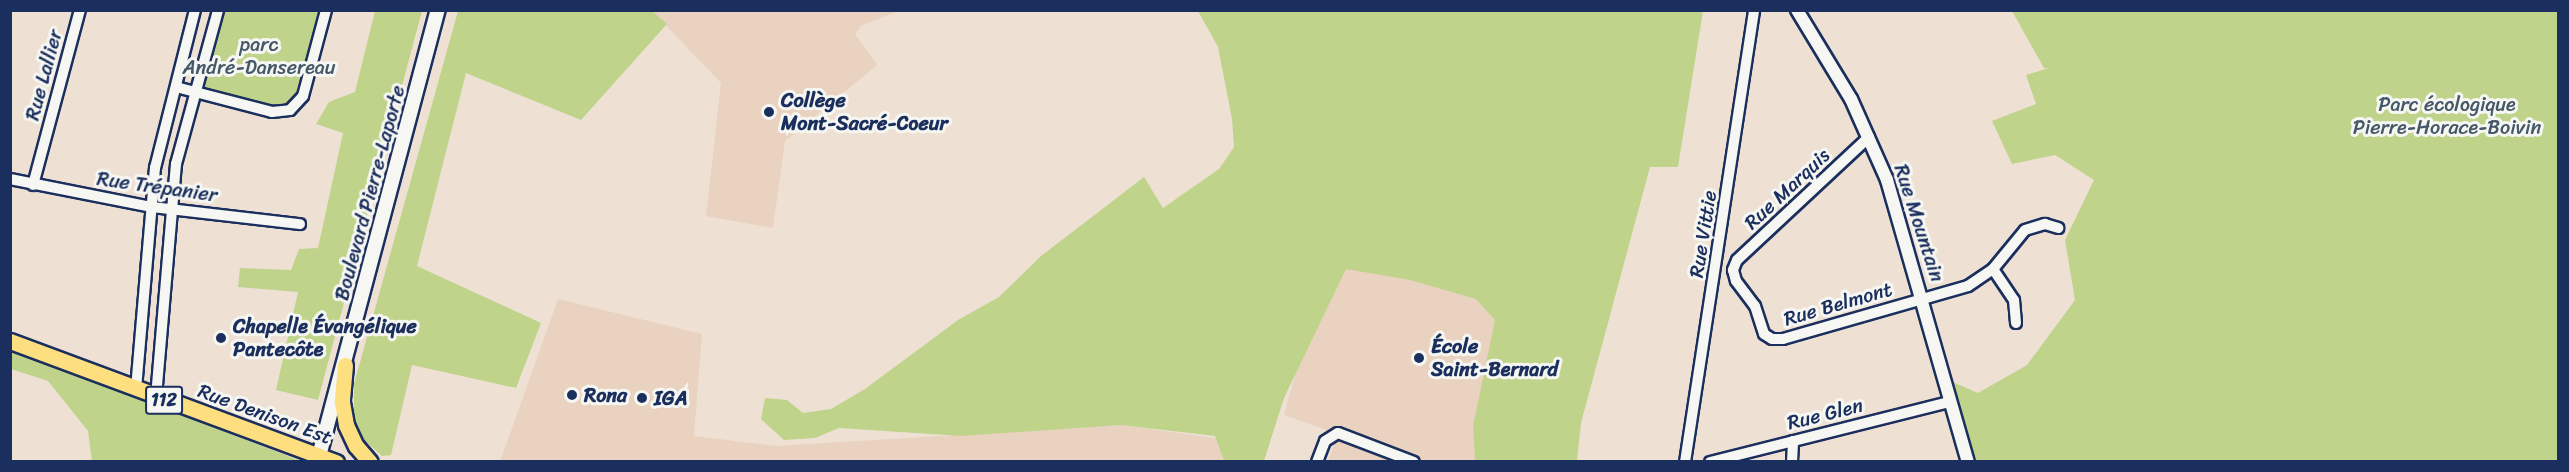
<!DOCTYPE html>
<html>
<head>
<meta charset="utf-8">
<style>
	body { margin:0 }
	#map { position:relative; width:2569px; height:472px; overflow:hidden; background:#eee1d4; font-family:Sriracha,sans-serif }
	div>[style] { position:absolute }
	.built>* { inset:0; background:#e9d2bf }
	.green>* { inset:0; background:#bfd48a }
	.roads { filter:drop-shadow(2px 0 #1b2f5e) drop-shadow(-2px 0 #1b2f5e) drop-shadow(0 2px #1b2f5e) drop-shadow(0 -2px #1b2f5e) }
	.minor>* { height:10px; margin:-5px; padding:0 5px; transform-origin:5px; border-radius:5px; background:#f6f6f2 }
	.tertiary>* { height:12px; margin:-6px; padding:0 6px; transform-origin:6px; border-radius:6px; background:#f6f6f2 }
	.secondary>* { height:14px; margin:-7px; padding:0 7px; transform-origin:7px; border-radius:7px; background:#f6f6f2 }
	.primary>* { height:15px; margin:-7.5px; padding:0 7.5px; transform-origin:7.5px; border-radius:7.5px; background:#fedf80 }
	.dots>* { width:16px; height:16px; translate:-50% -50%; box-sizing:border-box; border:3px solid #f6f6f2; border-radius:50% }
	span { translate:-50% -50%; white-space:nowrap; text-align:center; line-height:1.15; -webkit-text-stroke:6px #f6f6f2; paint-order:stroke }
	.shield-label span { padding:2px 4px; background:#f6f6f2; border:2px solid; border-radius:4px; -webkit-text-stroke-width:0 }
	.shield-label { font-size:18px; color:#1b2f5e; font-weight:700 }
	.park-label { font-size:20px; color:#445869 }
	.street-label { font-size:20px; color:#1b2f5e }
	.poi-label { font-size:20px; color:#1b2f5e; font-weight:700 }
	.left { translate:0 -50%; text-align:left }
	.frame { position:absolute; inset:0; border:12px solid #1b2f5e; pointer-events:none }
</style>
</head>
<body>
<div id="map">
	<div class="built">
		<i style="clip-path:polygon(652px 11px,898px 11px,861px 26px,855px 34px,877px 65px,785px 141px,773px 228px,706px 216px,721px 83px)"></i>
		<i style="clip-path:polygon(1330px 248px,1549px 301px,1520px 461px,1414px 461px,1284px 415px)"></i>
		<i style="clip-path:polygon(558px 299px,702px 334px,694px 436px,776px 446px,1121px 425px,1216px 438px,1224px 461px,500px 462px)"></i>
		<i style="clip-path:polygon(1336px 440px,1394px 461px,1328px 462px)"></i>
	</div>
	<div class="green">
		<i style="clip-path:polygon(218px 11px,326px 11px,303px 96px,283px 112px,196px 92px)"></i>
		<i style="clip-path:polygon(375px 11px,422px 11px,318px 400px,276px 390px,298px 292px,238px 287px,240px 268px,291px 270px,299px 249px,318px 248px,343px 133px,316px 124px,329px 102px,355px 92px)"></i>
		<i style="clip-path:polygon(458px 11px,652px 11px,667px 24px,581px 120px,466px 73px,417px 266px,541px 323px,516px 388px,412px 365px,391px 455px,382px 456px,364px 440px,354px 424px,354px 384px)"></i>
		<i style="clip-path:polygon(1198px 11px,1703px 11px,1678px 167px,1650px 167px,1581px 423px,1577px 461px,1475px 461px,1473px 426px,1495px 320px,1476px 299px,1410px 280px,1346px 269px,1284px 398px,1264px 461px,1224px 461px,1215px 436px,1121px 425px,961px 436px,839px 428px,815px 438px,784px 440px,761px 419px,765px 398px,787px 400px,803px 413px,831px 409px,865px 389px,958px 320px,999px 297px,1041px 256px,1144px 177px,1163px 208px,1219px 169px,1234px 147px,1232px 119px,1218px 47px)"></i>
		<i style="clip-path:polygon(2012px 11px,2558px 11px,2558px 461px,1976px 461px,1948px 380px,1978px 393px,2027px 365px,2075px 300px,2065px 240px,2094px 180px,2055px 155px,2012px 164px,1992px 121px,2036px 104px,2026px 75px,2049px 68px,2044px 68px)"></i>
		<i style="clip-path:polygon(11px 350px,301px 461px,92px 461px,88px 431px,48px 381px,11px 369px)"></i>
	</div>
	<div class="roads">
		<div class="minor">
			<i style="left:176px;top:87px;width:99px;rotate:14.6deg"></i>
			<i style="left:272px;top:112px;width:18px;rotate:-6deg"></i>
			<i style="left:290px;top:110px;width:19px;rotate:-47deg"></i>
			<i style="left:303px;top:96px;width:89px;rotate:-75deg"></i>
			<i style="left:1869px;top:137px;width:180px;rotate:137deg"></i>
			<i style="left:1737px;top:260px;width:11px;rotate:112deg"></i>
			<i style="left:1733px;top:270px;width:11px;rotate:75deg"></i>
			<i style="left:1736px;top:281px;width:31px;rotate:53deg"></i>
			<i style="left:1755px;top:306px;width:29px;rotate:72deg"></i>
			<i style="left:1764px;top:334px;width:9px;rotate:32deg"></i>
			<i style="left:1772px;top:339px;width:11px"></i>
			<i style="left:1783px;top:339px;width:192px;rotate:-16deg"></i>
			<i style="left:1968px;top:286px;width:30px;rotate:-34deg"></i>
			<i style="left:1993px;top:269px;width:50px;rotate:-50.6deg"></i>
			<i style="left:2025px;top:230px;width:21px;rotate:-17deg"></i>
			<i style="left:2045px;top:224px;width:14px;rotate:17deg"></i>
			<i style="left:10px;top:179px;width:145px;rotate:11.2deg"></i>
			<i style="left:152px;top:207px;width:149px;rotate:6.6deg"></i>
			<i style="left:33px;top:185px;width:181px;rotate:-75deg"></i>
			<i style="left:1993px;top:269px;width:37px;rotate:56deg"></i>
			<i style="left:2014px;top:300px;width:23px;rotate:85deg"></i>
			<i style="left:136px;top:389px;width:222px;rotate:-85.1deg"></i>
			<i style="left:155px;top:168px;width:163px;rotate:-75.8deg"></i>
			<i style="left:156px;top:397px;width:234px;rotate:-85.1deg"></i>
			<i style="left:176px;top:164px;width:160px;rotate:-74.7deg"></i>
			<i style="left:1317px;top:462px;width:22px;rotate:-69deg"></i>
			<i style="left:1325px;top:441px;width:15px;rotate:-32deg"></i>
			<i style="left:1338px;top:433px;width:81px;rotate:20.9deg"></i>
			<i style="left:1685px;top:462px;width:457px;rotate:-81.3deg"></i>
			<i style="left:1710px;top:462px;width:246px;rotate:-14.1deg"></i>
			<i style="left:1792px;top:462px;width:21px;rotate:-87deg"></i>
		</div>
		<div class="tertiary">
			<i style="left:1797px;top:10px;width:104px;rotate:58.8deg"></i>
			<i style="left:1851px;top:99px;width:89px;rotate:66deg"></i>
			<i style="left:1887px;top:180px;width:293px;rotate:74deg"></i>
		</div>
		<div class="secondary">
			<i style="left:319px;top:456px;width:462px;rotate:-75.1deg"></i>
		</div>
		<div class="primary">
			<i style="left:10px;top:341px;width:348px;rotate:20.4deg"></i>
			<i style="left:345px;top:365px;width:37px;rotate:95deg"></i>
			<i style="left:342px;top:402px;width:23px;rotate:80deg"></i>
			<i style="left:346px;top:425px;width:23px;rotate:65deg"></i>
			<i style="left:356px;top:446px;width:21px;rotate:49deg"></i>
		</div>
	</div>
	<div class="dots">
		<i style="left:769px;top:112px;background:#1b2f5e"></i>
		<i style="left:221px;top:338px;background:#1b2f5e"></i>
		<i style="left:1419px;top:358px;background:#1b2f5e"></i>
		<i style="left:572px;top:395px;background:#1b2f5e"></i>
		<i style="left:642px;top:398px;background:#1b2f5e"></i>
	</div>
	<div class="shield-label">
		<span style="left:164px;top:400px">112</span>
	</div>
	<div class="park-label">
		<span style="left:259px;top:56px">parc<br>André-Dansereau</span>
		<span style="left:2447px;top:116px">Parc écologique<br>Pierre-Horace-Boivin</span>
	</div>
	<div class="street-label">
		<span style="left:44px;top:75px;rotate:-75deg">Rue Lallier</span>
		<span style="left:157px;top:187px;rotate:8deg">Rue Trépanier</span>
		<span style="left:1787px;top:189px;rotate:-43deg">Rue Marquis</span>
		<span style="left:370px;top:193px;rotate:-75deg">Boulevard Pierre-Laporte</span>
		<span style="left:1919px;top:223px;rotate:72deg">Rue Mountain</span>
		<span style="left:1703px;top:234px;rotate:-81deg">Rue Vittie</span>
		<span style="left:1838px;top:304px;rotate:-16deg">Rue Belmont</span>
		<span style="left:265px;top:414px;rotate:20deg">Rue Denison Est</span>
		<span style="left:1825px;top:414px;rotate:-14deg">Rue Glen</span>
	</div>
	<div class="poi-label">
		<span class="left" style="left:781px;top:112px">Collège<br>Mont-Sacré-Coeur</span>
		<span class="left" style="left:233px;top:338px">Chapelle Évangélique<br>Pantecôte</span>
		<span class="left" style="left:1431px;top:358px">École<br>Saint-Bernard</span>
		<span class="left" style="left:584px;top:395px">Rona</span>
		<span class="left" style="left:654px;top:398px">IGA</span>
	</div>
	<div class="frame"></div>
</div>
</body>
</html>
